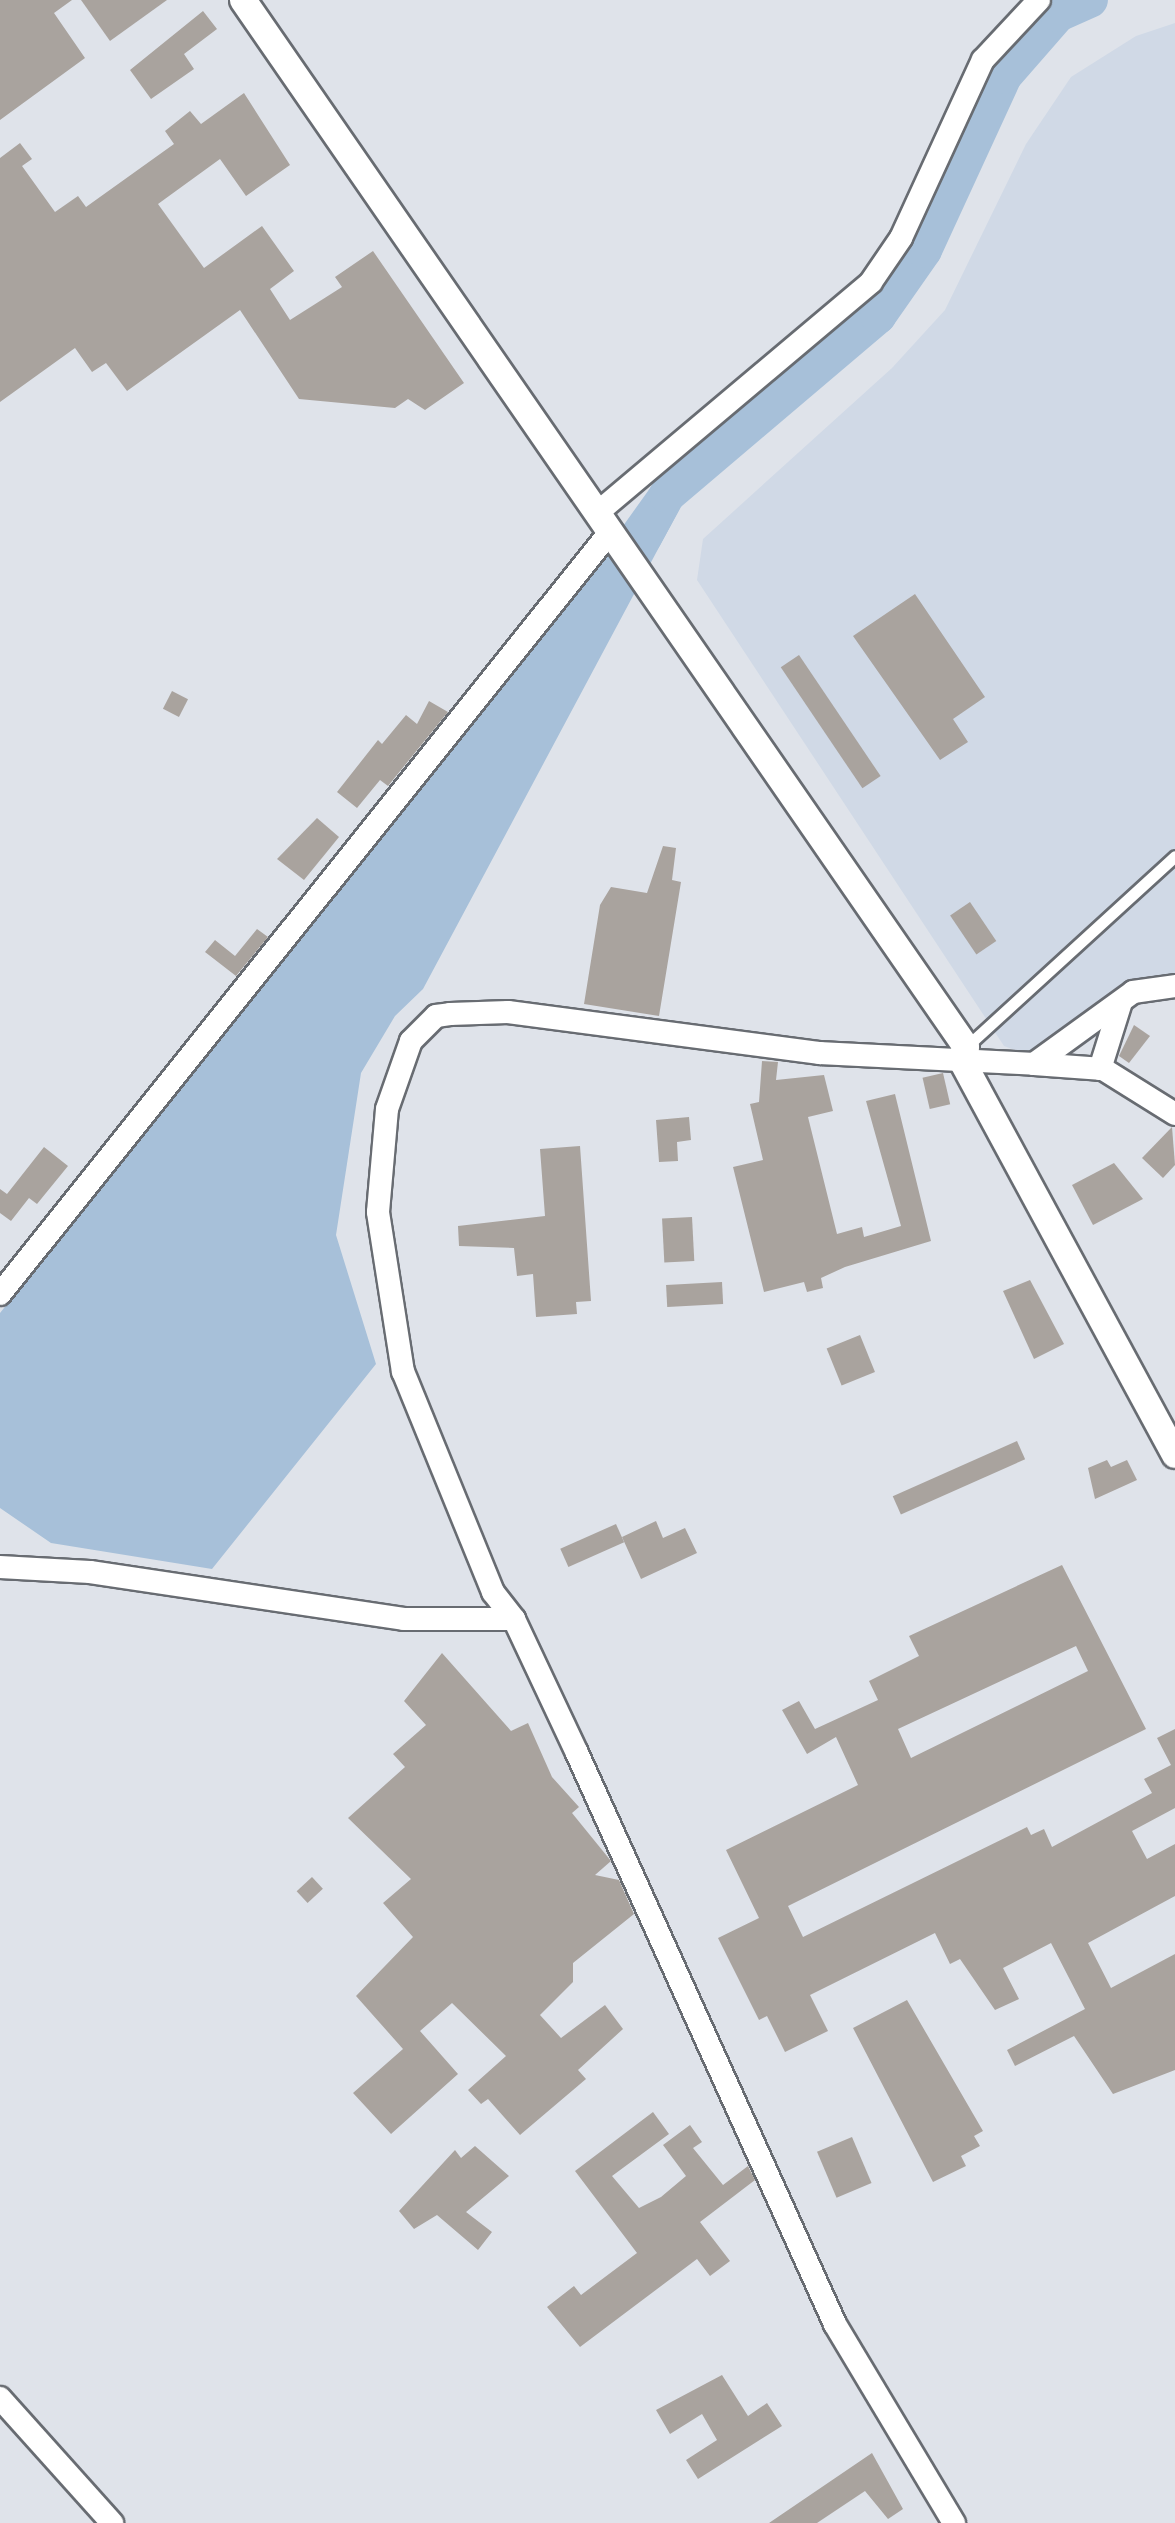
<!DOCTYPE html>
<html>
<head>
<meta charset="utf-8">
<style>
	body { margin:0 }
	#map { position:relative; width:1175px; height:2523px; overflow:hidden; background:#dfe3ea; font-family:"Nunito Sans",sans-serif }
	div>[style] { position:absolute }
	.built>* { inset:0; background:#d0d9e6 }
	.water>* { inset:0; background:#a7c0d9 }
	.river>* { height:36px; margin:-18px; padding:0 18px; transform-origin:18px; border-radius:18px; background:#a7c0d9 }
	.building>* { inset:0; background:#a9a39e; transform-origin:0 0 }
	.roads { filter:drop-shadow(2px 0 #686c72) drop-shadow(-2px 0 #686c72) drop-shadow(0 2px #686c72) drop-shadow(0 -2px #686c72) }
	.service>* { height:11px; margin:-5.5px; padding:0 5.5px; transform-origin:5.5px; border-radius:5.5px; background:#fff }
	.minor>* { height:22px; margin:-11px; padding:0 11px; transform-origin:11px; border-radius:11px; background:#fff }
	.tertiary>* { height:26px; margin:-13px; padding:0 13px; transform-origin:13px; border-radius:13px; background:#fff }
	span { translate:-50% -50%; white-space:nowrap; text-align:center; line-height:1.15; -webkit-text-stroke:6px #dfe3ea; paint-order:stroke }
</style>
</head>
<body>
<div id="map">
	<div class="built">
		<i style="clip-path:polygon(1175px 23px,1175px 979px,1150px 976px,1128px 985px,1028px 1055px,1004px 1046px,697px 580px,703px 539px,892px 368px,945px 310px,1026px 144px,1071px 77px,1136px 36px)"></i>
	</div>
	<div class="water">
		<i style="clip-path:polygon(653px 484px,680px 508px,423px 989px,395px 1016px,361px 1073px,336px 1235px,376px 1364px,212px 1569px,51px 1543px,0 1508px,0 1313px,568px 603px)"></i>
	</div>
	<div class="river">
		<i style="left:644px;top:537px;width:48px;rotate:-61.3deg"></i>
		<i style="left:667px;top:495px;width:277px;rotate:-40.3deg"></i>
		<i style="left:878px;top:316px;width:80px;rotate:-55.1deg"></i>
		<i style="left:924px;top:250px;width:192px;rotate:-65.3deg"></i>
		<i style="left:1004px;top:76px;width:82px;rotate:-48.9deg"></i>
		<i style="left:1058px;top:14px;width:35px;rotate:-24deg"></i>
	</div>
	<div class="building">
		<i style="clip-path:polygon(0 0,72px 0,54px 13px,85px 58px,0 120px)"></i>
		<i style="clip-path:polygon(81px 0,167px 0,110px 41px)"></i>
		<i style="clip-path:polygon(203px 11px,217px 29px,184px 54px,194px 69px,151px 99px,130px 70px)"></i>
		<i style="clip-path:polygon(244px 93px,290px 165px,246px 196px,220px 159px,158px 204px,204px 268px,262px 226px,294px 271px,270px 289px,290px 320px,342px 287px,335px 277px,373px 251px,464px 383px,425px 410px,408px 399px,395px 408px,299px 399px,240px 310px,127px 391px,106px 363px,92px 372px,75px 348px,0 402px,0 158px,20px 143px,32px 159px,22px 166px,55px 212px,78px 196px,86px 207px,174px 144px,165px 131px,190px 111px,201px 124px)"></i>
		<i style="clip-path:polygon(915px 594px,985px 697px,953px 719px,968px 742px,940px 760px,853px 636px)"></i>
		<i style="left:799px;top:655px;width:146px;height:22px;rotate:56deg"></i>
		<i style="left:172px;top:691px;width:18px;height:20px;rotate:27deg"></i>
		<i style="clip-path:polygon(429px 701px,448px 712px,388px 786px,380px 780px,357px 808px,337px 792px,378px 740px,382px 744px,406px 715px,417px 724px)"></i>
		<i style="clip-path:polygon(317px 818px,339px 837px,304px 880px,277px 859px)"></i>
		<i style="clip-path:polygon(663px 846px,676px 848px,672px 880px,681px 882px,659px 1016px,584px 1004px,600px 905px,611px 887px,647px 893px)"></i>
		<i style="left:970px;top:902px;width:47px;height:24px;rotate:56deg"></i>
		<i style="clip-path:polygon(257px 929px,268px 937px,236px 976px,205px 952px,215px 940px,235px 956px)"></i>
		<i style="clip-path:polygon(1134px 1025px,1150px 1036px,1129px 1063px,1119px 1056px)"></i>
		<i style="clip-path:polygon(762px 1061px,778px 1062px,776px 1080px,824px 1075px,833px 1111px,808px 1117px,837px 1234px,862px 1227px,864px 1237px,901px 1226px,866px 1101px,895px 1094px,931px 1241px,845px 1267px,821px 1278px,823px 1288px,807px 1292px,804px 1282px,764px 1292px,733px 1167px,763px 1160px,750px 1104px,759px 1102px)"></i>
		<i style="left:943px;top:1073px;width:32px;height:21px;rotate:77deg"></i>
		<i style="clip-path:polygon(689px 1117px,691px 1140px,677px 1142px,678px 1161px,659px 1162px,656px 1120px)"></i>
		<i style="clip-path:polygon(1172px 1127px,1175px 1165px,1163px 1178px,1142px 1158px)"></i>
		<i style="clip-path:polygon(580px 1146px,591px 1301px,576px 1302px,577px 1314px,536px 1317px,533px 1274px,517px 1276px,514px 1248px,459px 1246px,458px 1226px,545px 1216px,540px 1149px)"></i>
		<i style="clip-path:polygon(44px 1147px,68px 1166px,37px 1204px,29px 1198px,11px 1221px,0 1213px,0 1189px,7px 1194px)"></i>
		<i style="clip-path:polygon(1114px 1163px,1143px 1199px,1093px 1225px,1072px 1185px)"></i>
		<i style="left:692px;top:1217px;width:44px;height:30px;rotate:87deg"></i>
		<i style="clip-path:polygon(1030px 1280px,1064px 1344px,1034px 1359px,1003px 1291px)"></i>
		<i style="left:722px;top:1282px;width:22px;height:56px;rotate:87deg"></i>
		<i style="left:860px;top:1335px;width:40px;height:36px;rotate:68deg"></i>
		<i style="left:1017px;top:1441px;width:20px;height:136px;rotate:66deg"></i>
		<i style="clip-path:polygon(1107px 1460px,1111px 1467px,1127px 1460px,1137px 1480px,1095px 1499px,1088px 1468px)"></i>
		<i style="clip-path:polygon(656px 1521px,663px 1538px,685px 1528px,697px 1553px,641px 1579px,622px 1537px)"></i>
		<i style="left:616px;top:1524px;width:20px;height:61px;rotate:66deg"></i>
		<i style="clip-path:polygon(evenodd,1062px 1565px,1146px 1729px,788px 1906px,803px 1937px,1027px 1827px,1031px 1835px,1044px 1829px,1052px 1847px,1152px 1793px,1144px 1779px,1171px 1765px,1157px 1738px,1175px 1729px,1175px 1808px,1132px 1831px,1147px 1859px,1175px 1844px,1175px 1896px,1088px 1943px,1111px 1988px,1175px 1954px,1175px 2070px,1113px 2094px,1074px 2036px,1015px 2066px,1007px 2050px,1085px 2009px,1051px 1943px,1003px 1968px,1019px 1999px,995px 2010px,960px 1959px,950px 1964px,935px 1933px,810px 1995px,828px 2031px,785px 2052px,767px 2016px,759px 2020px,718px 1938px,759px 1918px,726px 1850px,858px 1785px,836px 1737px,807px 1754px,782px 1710px,799px 1701px,815px 1729px,878px 1700px,869px 1681px,919px 1656px,909px 1636px,1062px 1565px,1076px 1646px,1088px 1671px,911px 1758px,898px 1729px,1076px 1646px)"></i>
		<i style="clip-path:polygon(442px 1653px,511px 1731px,528px 1723px,552px 1777px,579px 1807px,572px 1813px,611px 1861px,595px 1875px,619px 1880px,634px 1914px,573px 1963px,573px 1982px,540px 2015px,561px 2038px,605px 2005px,623px 2029px,578px 2070px,586px 2079px,520px 2135px,488px 2099px,481px 2104px,468px 2090px,506px 2056px,452px 2003px,420px 2031px,458px 2074px,391px 2134px,353px 2093px,403px 2049px,356px 1996px,413px 1937px,383px 1903px,411px 1879px,348px 1818px,405px 1767px,393px 1754px,426px 1725px,404px 1701px)"></i>
		<i style="left:312px;top:1877px;width:16px;height:21px;rotate:47deg"></i>
		<i style="clip-path:polygon(907px 2000px,983px 2131px,974px 2136px,980px 2146px,961px 2156px,966px 2166px,933px 2182px,853px 2028px)"></i>
		<i style="clip-path:polygon(653px 2112px,669px 2134px,612px 2176px,639px 2208px,661px 2197px,686px 2176px,663px 2145px,690px 2125px,702px 2142px,693px 2148px,723px 2185px,748px 2166px,755px 2180px,700px 2222px,730px 2261px,710px 2276px,697px 2259px,580px 2347px,547px 2307px,574px 2286px,581px 2295px,637px 2253px,575px 2171px)"></i>
		<i style="left:852px;top:2137px;width:50px;height:38px;rotate:67deg"></i>
		<i style="clip-path:polygon(475px 2146px,509px 2176px,466px 2212px,492px 2232px,478px 2250px,437px 2215px,414px 2229px,399px 2211px,455px 2150px,461px 2158px)"></i>
		<i style="clip-path:polygon(722px 2375px,748px 2416px,767px 2403px,782px 2426px,698px 2479px,686px 2460px,717px 2440px,702px 2414px,670px 2434px,656px 2410px)"></i>
		<i style="clip-path:polygon(872px 2453px,903px 2509px,888px 2519px,865px 2491px,817px 2523px,769px 2523px)"></i>
	</div>
	<div class="roads">
		<div class="service">
			<i style="left:966px;top:1047px;width:283px;rotate:-42.4deg"></i>
		</div>
		<div class="minor">
			<i style="left:597px;top:513px;width:358px;rotate:-40.1deg"></i>
			<i style="left:871px;top:282px;width:53px;rotate:-55.7deg"></i>
			<i style="left:901px;top:238px;width:196px;rotate:-65.3deg"></i>
			<i style="left:983px;top:60px;width:82px;rotate:-47deg"></i>
			<i style="left:1034px;top:1064px;width:69px;rotate:4.1deg"></i>
			<i style="left:1103px;top:1069px;width:85px;rotate:32deg"></i>
			<i style="left:1100px;top:1069px;width:70px;rotate:-72.6deg"></i>
			<i style="left:0;top:1294px;width:976px;rotate:-51.32deg"></i>
			<i style="left:0;top:1567px;width:90px;rotate:3.2deg"></i>
			<i style="left:90px;top:1572px;width:317px;rotate:8.5deg"></i>
			<i style="left:404px;top:1619px;width:110px"></i>
			<i style="left:0;top:2398px;width:168px;rotate:48.1deg"></i>
			<i style="left:954px;top:2523px;width:232px;rotate:-120.9deg"></i>
			<i style="left:835px;top:2324px;width:627px;rotate:-114.32deg"></i>
			<i style="left:577px;top:1753px;width:148px;rotate:-115.2deg"></i>
			<i style="left:514px;top:1619px;width:34px;rotate:-128deg"></i>
			<i style="left:493px;top:1592px;width:238px;rotate:-112.2deg"></i>
			<i style="left:403px;top:1372px;width:162px;rotate:-98.9deg"></i>
			<i style="left:378px;top:1212px;width:103px;rotate:-85deg"></i>
			<i style="left:387px;top:1109px;width:72px;rotate:-70.6deg"></i>
			<i style="left:411px;top:1041px;width:35px;rotate:-45deg"></i>
			<i style="left:436px;top:1016px;width:14px;rotate:-8deg"></i>
			<i style="left:450px;top:1014px;width:58px;rotate:-2deg"></i>
			<i style="left:508px;top:1012px;width:315px;rotate:7.5deg"></i>
			<i style="left:820px;top:1053px;width:214px;rotate:2.9deg"></i>
			<i style="left:1034px;top:1064px;width:122px;rotate:-36deg"></i>
			<i style="left:1133px;top:992px;width:42px;rotate:-8.1deg"></i>
		</div>
		<div class="tertiary">
			<i style="left:243px;top:0;width:1272px;rotate:55.37deg"></i>
			<i style="left:966px;top:1047px;width:13px;rotate:113deg"></i>
			<i style="left:961px;top:1059px;width:450px;rotate:61.6deg"></i>
		</div>
	</div>
</div>
</body>
</html>
